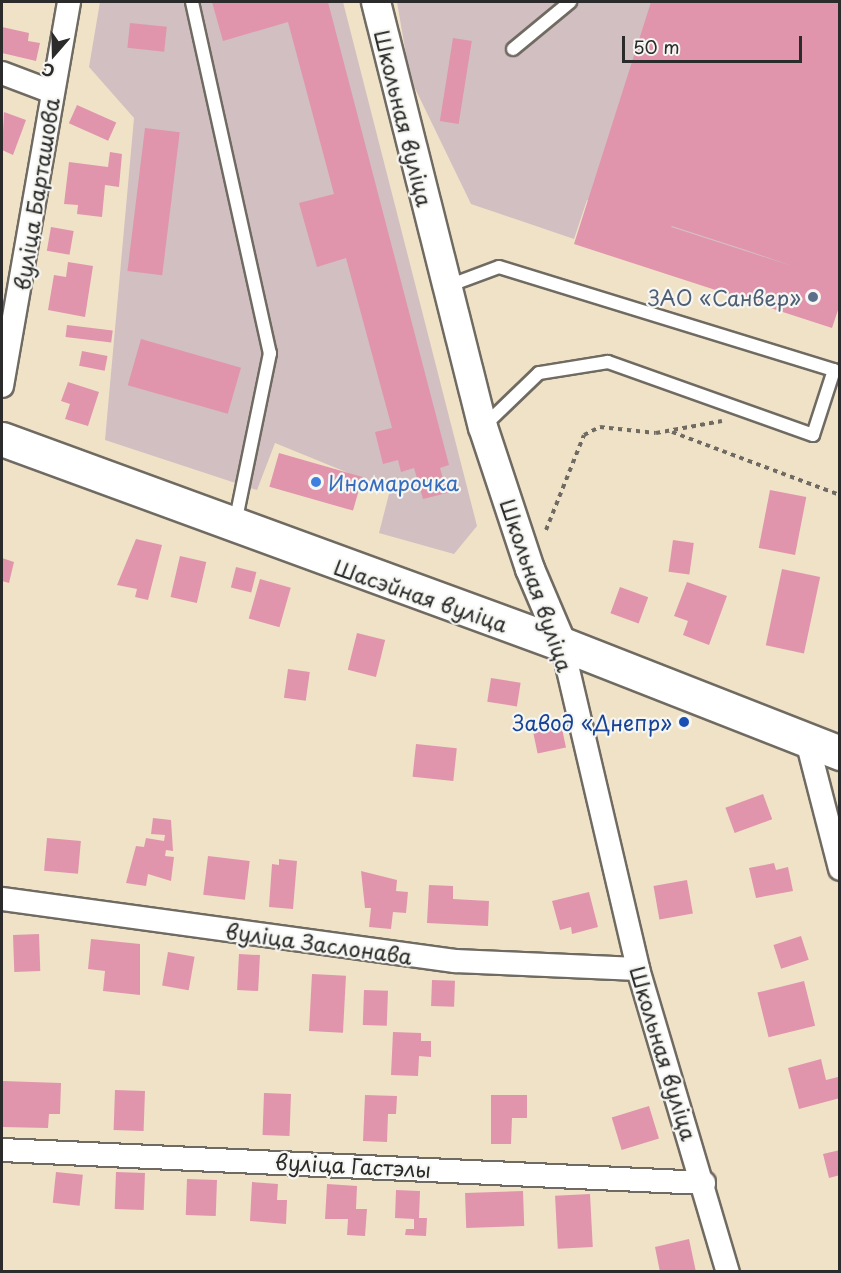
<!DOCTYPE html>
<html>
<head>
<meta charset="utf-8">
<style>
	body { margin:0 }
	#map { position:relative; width:841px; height:1273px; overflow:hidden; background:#f0e2c7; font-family:"Playpen Sans",sans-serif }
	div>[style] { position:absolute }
	.industrial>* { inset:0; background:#d2bfc1 }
	.building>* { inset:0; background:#e095ad; transform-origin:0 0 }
	.path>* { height:4px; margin-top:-2px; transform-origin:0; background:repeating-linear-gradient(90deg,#706b62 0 4.5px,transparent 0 9px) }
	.roads { filter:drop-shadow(2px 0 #706b62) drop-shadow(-2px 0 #706b62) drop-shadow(0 2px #706b62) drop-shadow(0 -2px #706b62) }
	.service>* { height:12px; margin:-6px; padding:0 6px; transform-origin:6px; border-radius:6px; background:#fff }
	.minor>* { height:22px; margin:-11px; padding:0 11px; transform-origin:11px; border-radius:11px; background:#fff }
	.tertiary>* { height:28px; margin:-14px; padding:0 14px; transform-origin:14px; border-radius:14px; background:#fff }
	.secondary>* { height:33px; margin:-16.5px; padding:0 16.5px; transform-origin:16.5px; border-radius:16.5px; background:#fff }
	.dots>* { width:16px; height:16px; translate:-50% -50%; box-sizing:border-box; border:3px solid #f6f6f2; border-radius:50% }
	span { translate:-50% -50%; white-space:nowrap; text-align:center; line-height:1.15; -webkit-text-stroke:4.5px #f6f6f2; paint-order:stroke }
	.street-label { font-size:21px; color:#2b2b2b }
	.service-label { font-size:21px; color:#4e5e75 }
	.right { translate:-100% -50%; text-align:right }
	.shop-label { font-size:21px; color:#366cbe }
	.left { translate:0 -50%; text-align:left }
	.transit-label { font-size:21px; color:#164399 }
	.frame { position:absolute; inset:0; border:3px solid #2b2b2b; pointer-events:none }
	.north { position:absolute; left:24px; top:24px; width:60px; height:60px; -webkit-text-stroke:4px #f6f6f2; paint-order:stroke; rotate:200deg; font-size:16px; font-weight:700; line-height:24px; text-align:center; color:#2b2b2b }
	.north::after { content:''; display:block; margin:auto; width:21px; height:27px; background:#2b2b2b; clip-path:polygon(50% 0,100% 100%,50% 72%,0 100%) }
	.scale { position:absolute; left:622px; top:36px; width:180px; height:27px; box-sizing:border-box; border:3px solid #2b2b2b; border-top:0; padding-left:8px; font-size:18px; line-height:21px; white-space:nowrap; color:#2b2b2b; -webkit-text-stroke:4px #f6f6f2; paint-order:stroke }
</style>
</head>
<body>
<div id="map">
	<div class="industrial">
		<i style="clip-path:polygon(100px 2px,343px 2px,477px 526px,454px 554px,379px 533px,390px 490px,275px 443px,257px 490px,105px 440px,134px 118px,89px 67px)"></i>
		<i style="clip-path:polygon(397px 2px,839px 2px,839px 283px,587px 200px,574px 239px,471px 204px,410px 78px)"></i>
	</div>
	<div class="building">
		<i style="clip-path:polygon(212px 2px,328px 2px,449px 465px,440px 468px,447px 493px,423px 499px,414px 468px,401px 472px,398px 460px,383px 464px,375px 432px,392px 428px,346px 258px,317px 267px,299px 203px,334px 194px,288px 22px,223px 41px)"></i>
		<i style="clip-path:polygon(evenodd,651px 2px,840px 2px,840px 304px,832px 328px,574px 244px,651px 2px,672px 226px,746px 250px,795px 267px,671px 227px,672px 226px)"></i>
		<i style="left:130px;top:23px;width:37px;height:25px;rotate:6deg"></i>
		<i style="clip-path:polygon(2px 27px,29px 33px,28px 41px,40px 43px,36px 61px,2px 53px)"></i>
		<i style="left:453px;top:38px;width:19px;height:84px;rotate:9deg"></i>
		<i style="left:77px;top:105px;width:43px;height:20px;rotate:24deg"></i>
		<i style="clip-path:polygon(4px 112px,26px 120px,13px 155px,2px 150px)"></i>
		<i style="left:145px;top:128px;width:35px;height:144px;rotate:7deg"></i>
		<i style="clip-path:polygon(110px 152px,122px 154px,119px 187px,105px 185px,102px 217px,77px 214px,78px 205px,64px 204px,69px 162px,108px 167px)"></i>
		<i style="left:51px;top:227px;width:23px;height:24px;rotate:10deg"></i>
		<i style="clip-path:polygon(68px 262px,93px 266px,85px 317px,48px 310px,54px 275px,66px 277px)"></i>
		<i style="left:67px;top:325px;width:46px;height:12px;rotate:7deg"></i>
		<i style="left:141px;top:339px;width:104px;height:48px;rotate:16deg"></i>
		<i style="left:82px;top:351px;width:26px;height:15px;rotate:11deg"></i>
		<i style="clip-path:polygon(68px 382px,99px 392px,88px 426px,65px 419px,70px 404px,61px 401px)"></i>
		<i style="left:279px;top:453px;width:87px;height:35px;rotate:16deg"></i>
		<i style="left:770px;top:490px;width:37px;height:59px;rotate:11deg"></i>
		<i style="clip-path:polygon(136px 539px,162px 545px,148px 600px,135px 597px,137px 589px,117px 585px)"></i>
		<i style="left:673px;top:540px;width:21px;height:32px;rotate:8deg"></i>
		<i style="left:180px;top:556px;width:27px;height:42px;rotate:13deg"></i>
		<i style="clip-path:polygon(2px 558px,14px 562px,9px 583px,2px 581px)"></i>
		<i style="left:236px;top:567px;width:21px;height:21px;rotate:14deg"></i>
		<i style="left:782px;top:569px;width:39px;height:78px;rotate:12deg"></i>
		<i style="left:260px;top:579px;width:32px;height:41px;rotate:16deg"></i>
		<i style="clip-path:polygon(687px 582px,727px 596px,709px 645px,683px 635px,688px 621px,674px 616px)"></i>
		<i style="left:620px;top:587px;width:30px;height:28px;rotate:20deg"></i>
		<i style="left:357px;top:633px;width:29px;height:38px;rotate:14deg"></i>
		<i style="left:288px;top:669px;width:22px;height:29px;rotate:8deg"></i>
		<i style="left:491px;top:678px;width:30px;height:24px;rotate:9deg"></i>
		<i style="left:561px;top:724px;width:24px;height:29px;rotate:78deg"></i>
		<i style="left:416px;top:744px;width:41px;height:33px;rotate:6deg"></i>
		<i style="left:763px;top:794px;width:27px;height:40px;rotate:70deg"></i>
		<i style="clip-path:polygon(153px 818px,171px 820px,173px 851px,166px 850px,165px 856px,174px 857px,171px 881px,148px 874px,146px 886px,126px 883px,136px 846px,144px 847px,146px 838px,164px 841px,165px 835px,151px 834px)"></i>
		<i style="left:47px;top:838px;width:34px;height:33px;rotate:5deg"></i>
		<i style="left:208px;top:856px;width:42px;height:39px;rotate:7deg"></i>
		<i style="clip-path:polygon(279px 859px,297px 861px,293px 909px,269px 907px,272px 864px,279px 865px)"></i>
		<i style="clip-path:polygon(774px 863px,776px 870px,788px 867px,793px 891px,756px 898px,749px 868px)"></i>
		<i style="clip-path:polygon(361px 871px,397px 880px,396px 891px,408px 892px,406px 913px,393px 912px,391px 929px,369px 927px,371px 908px,365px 908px)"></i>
		<i style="left:687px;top:880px;width:34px;height:34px;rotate:80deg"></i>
		<i style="clip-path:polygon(429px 885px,453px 886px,453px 899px,489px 901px,488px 926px,427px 923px)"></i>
		<i style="clip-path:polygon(589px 892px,598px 927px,572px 934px,571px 927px,560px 930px,552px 901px)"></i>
		<i style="left:39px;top:934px;width:37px;height:26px;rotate:88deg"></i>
		<i style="left:801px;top:936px;width:25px;height:29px;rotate:72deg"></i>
		<i style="clip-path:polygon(91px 939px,140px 944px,140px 995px,103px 991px,105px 971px,88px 969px)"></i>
		<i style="left:168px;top:952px;width:27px;height:34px;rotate:10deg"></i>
		<i style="left:239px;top:954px;width:21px;height:36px;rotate:3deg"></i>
		<i style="left:312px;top:974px;width:34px;height:57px;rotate:3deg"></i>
		<i style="left:432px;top:980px;width:23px;height:26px;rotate:2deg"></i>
		<i style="left:804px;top:981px;width:46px;height:48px;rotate:76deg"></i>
		<i style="left:364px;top:990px;width:24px;height:35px;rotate:2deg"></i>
		<i style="clip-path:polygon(393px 1032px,421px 1033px,421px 1041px,431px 1041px,431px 1057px,419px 1056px,418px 1076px,391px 1075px)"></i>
		<i style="clip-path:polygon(821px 1059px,826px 1080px,838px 1077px,840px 1098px,799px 1109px,788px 1068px)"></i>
		<i style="clip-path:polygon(2px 1081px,61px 1083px,60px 1114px,49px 1114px,48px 1128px,2px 1127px)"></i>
		<i style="left:115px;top:1090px;width:30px;height:40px;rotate:2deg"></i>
		<i style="left:264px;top:1093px;width:27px;height:42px;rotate:2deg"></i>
		<i style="clip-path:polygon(365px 1095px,397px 1096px,396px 1114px,388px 1114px,387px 1142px,363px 1141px)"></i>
		<i style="clip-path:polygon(491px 1095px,527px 1095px,527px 1118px,512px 1118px,511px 1144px,491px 1144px)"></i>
		<i style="left:649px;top:1106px;width:34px;height:39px;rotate:73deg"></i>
		<i style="clip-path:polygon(840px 1150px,840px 1175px,829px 1178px,823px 1154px)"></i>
		<i style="left:56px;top:1172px;width:27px;height:31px;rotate:6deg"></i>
		<i style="left:116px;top:1172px;width:29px;height:37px;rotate:2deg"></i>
		<i style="left:187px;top:1179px;width:30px;height:36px;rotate:2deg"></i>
		<i style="clip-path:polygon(252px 1182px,278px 1184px,277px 1200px,287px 1200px,286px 1224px,250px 1221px)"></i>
		<i style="clip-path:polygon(327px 1184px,357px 1186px,356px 1209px,367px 1209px,365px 1236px,347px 1235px,348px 1219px,325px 1219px)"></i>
		<i style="clip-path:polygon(396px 1190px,420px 1191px,419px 1218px,427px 1218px,426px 1236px,405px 1235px,406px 1229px,414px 1229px,414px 1219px,395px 1218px)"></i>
		<i style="left:523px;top:1191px;width:35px;height:58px;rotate:88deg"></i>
		<i style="left:590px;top:1194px;width:53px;height:35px;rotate:87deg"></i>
		<i style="clip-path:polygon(689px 1239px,696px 1272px,660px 1272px,655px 1247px)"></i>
	</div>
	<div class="path">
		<i style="left:672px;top:432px;width:179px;rotate:20.6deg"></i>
		<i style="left:546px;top:530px;width:102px;rotate:-68.2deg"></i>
		<i style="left:584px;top:435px;width:18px;rotate:-27deg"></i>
		<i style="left:600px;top:427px;width:56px;rotate:6.1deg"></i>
		<i style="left:656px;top:433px;width:67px;rotate:-10.3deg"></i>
	</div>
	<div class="roads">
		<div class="service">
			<i style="left:192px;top:2px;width:360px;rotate:77.5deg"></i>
			<i style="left:270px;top:353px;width:175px;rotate:101.6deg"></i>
			<i style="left:513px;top:49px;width:74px;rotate:-39.5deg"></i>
			<i style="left:448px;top:286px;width:54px;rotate:-20.4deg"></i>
			<i style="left:499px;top:267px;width:350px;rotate:17.1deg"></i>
			<i style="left:834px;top:370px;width:68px;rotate:107.9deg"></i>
			<i style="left:813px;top:435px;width:218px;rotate:-160.4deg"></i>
			<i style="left:608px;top:362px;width:70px;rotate:170.9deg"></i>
			<i style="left:539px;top:373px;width:76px;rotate:136.1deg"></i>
		</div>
		<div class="minor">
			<i style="left:2px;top:73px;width:53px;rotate:20.8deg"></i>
			<i style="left:2px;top:386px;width:390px;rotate:-80.1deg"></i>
			<i style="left:562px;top:644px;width:334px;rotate:76.8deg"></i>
			<i style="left:638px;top:969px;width:316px;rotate:73.5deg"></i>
			<i style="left:807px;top:741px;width:132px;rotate:75.5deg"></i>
			<i style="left:2px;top:899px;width:457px;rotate:7.8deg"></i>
			<i style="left:455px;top:961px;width:183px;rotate:2.5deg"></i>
			<i style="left:2px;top:1150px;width:703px;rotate:2.69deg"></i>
		</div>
		<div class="tertiary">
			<i style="left:376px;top:2px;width:438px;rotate:75.9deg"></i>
			<i style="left:483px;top:427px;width:150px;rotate:71.7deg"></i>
			<i style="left:530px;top:569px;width:82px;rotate:66.9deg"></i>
		</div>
		<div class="secondary">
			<i style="left:2px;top:439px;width:596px;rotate:20.11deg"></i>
			<i style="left:562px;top:644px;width:299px;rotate:21.4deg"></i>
		</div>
	</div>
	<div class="dots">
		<i style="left:813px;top:297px;background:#5c6f8a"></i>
		<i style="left:316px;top:482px;background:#3f7fe0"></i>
		<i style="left:684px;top:722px;background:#1a4fb4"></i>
	</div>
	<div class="street-label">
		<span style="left:404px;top:118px;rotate:76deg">Школьная вуліца</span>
		<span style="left:36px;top:194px;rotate:-81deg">вуліца Барташова</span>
		<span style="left:537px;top:585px;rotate:71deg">Школьная вуліца</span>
		<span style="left:421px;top:595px;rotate:19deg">Шасэйная вуліца</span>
		<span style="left:319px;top:943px;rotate:8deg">вуліца Заслонава</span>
		<span style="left:664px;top:1053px;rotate:73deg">Школьная вуліца</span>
		<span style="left:353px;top:1165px;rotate:3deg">вуліца Гастэлы</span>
	</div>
	<div class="service-label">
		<span class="right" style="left:801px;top:297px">ЗАО «Санвер»</span>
	</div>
	<div class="shop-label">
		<span class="left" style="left:328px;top:482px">Иномарочка</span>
	</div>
	<div class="transit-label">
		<span class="right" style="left:672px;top:722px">Завод «Днепр»</span>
	</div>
	<div class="frame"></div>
	<div class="north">С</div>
	<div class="scale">50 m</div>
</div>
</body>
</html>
